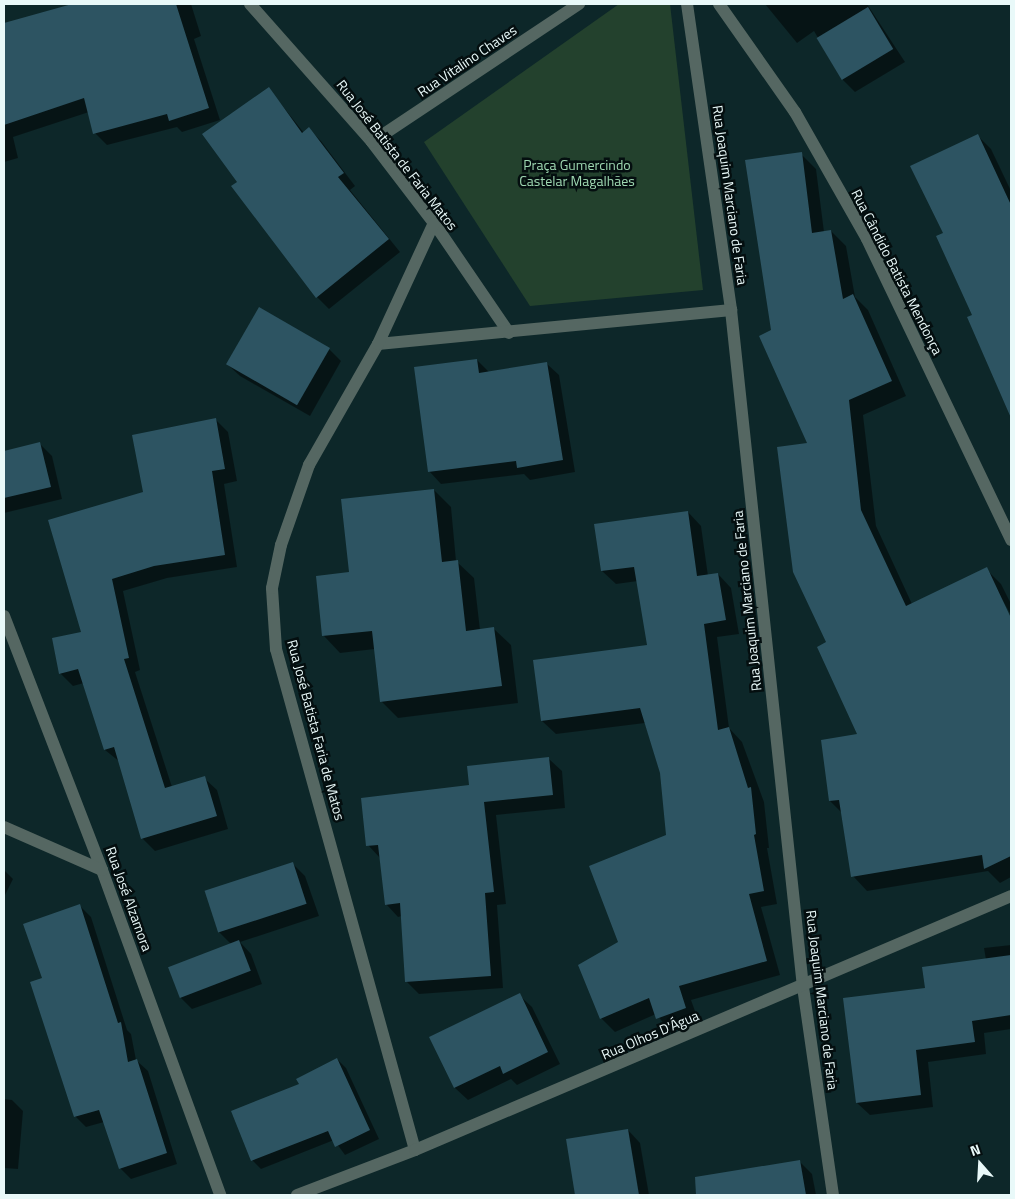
<!DOCTYPE html>
<html>
<head>
<meta charset="utf-8">
<style>
	body { margin:0 }
	#map { position:relative; width:1015px; height:1199px; overflow:hidden; background:#0d2729; font-family:"Titillium Web",sans-serif }
	div>[style] { position:absolute }
	.green>* { inset:0; background:#23412d }
	.shadow>* { inset:0; background:#0007 }
	.building>* { inset:0; background:#2d5462; transform-origin:0 0 }
	.minor>* { height:12px; margin:-6px; padding:0 6px; transform-origin:6px; border-radius:6px; background:#556762 }
	span { translate:-50% -50%; white-space:nowrap; text-align:center; line-height:1.15; -webkit-text-stroke:5px #040e0f; paint-order:stroke }
	.street-label { font-size:14px; color:#e9f9f9 }
	.park-label { font-size:14px; color:#9fd8b2 }
	.frame { position:absolute; inset:0; border:5px solid #e9f9f9; pointer-events:none }
	.north { position:absolute; left:955px; top:1139px; width:50px; height:50px; -webkit-text-stroke:4px #040e0f; paint-order:stroke; rotate:341deg; font-size:14px; font-weight:700; line-height:20px; text-align:center; color:#e9f9f9 }
	.north::after { content:''; display:block; margin:auto; width:18px; height:22px; background:#e9f9f9; clip-path:polygon(50% 0,100% 100%,50% 72%,0 100%) }
</style>
</head>
<body>
<div id="map">
	<div class="green">
		<i style="clip-path:polygon(619px 4px,670px 4px,703px 290px,530px 306px,424px 142px)"></i>
	</div>
	<div class="shadow">
		<i style="clip-path:polygon(77px 4px,191px 4px,201px 36px,194px 39px,220px 120px,182px 132px,177px 127px,107px 145px,95px 133px,89px 112px,13px 137px,18px 158px,4px 162px,4px 25px)"></i>
		<i style="clip-path:polygon(765px 4px,867px 4px,905px 62px,855px 92px,842px 79px,814px 31px,797px 43px)"></i>
		<i style="clip-path:polygon(269px 89px,304px 133px,309px 129px,321px 141px,355px 186px,350px 190px,400px 252px,329px 309px,317px 297px,238px 182px)"></i>
		<i style="clip-path:polygon(978px 136px,991px 149px,1011px 191px,1011px 393px,973px 315px,944px 233px)"></i>
		<i style="clip-path:polygon(801px 154px,816px 169px,824px 232px,831px 231px,846px 246px,855px 297px,868px 310px,906px 396px,863px 415px,876px 526px,912px 604px,986px 569px,1001px 584px,1011px 604px,1011px 615px,994px 585px,1011px 621px,1011px 877px,1000px 883px,988px 871px,867px 891px,853px 876px,842px 813px,830px 801px,859px 735px,828px 643px,809px 444px,772px 331px)"></i>
		<i style="clip-path:polygon(329px 349px,341px 361px,310px 416px,240px 376px,227px 364px)"></i>
		<i style="clip-path:polygon(477px 360px,489px 372px,546px 363px,559px 375px,575px 472px,530px 480px,524px 474px,441px 484px,429px 471px)"></i>
		<i style="clip-path:polygon(215px 419px,228px 432px,237px 481px,224px 484px,237px 567px,167px 578px,123px 591px,140px 670px,135px 672px,172px 787px,204px 778px,217px 790px,228px 829px,155px 851px,142px 838px,120px 762px,105px 750px,84px 683px,73px 686px,60px 673px,83px 633px,144px 493px)"></i>
		<i style="clip-path:polygon(39px 443px,52px 456px,62px 499px,4px 513px,4px 452px)"></i>
		<i style="clip-path:polygon(434px 490px,451px 507px,456px 561px,474px 578px,480px 630px,494px 629px,511px 645px,518px 703px,398px 718px,381px 701px,375px 649px,340px 653px,324px 636px,317px 577px,350px 573px)"></i>
		<i style="clip-path:polygon(688px 512px,701px 526px,708px 576px,718px 574px,731px 588px,739px 634px,717px 637px,729px 728px,742px 742px,764px 802px,769px 848px,767px 848px,777px 904px,761px 907px,780px 975px,691px 1000px,699px 1022px,671px 1032px,656px 1014px,615px 1032px,601px 1018px,620px 943px,668px 836px,661px 773px,645px 723px,556px 734px,542px 721px,649px 646px,638px 581px,616px 584px,602px 571px)"></i>
		<i style="clip-path:polygon(549px 759px,562px 771px,565px 808px,496px 815px,506px 904px,497px 905px,503px 988px,419px 994px,407px 982px,402px 916px,398px 917px,386px 904px,380px 858px,368px 845px,471px 786px)"></i>
		<i style="clip-path:polygon(293px 864px,305px 876px,319px 916px,240px 942px,251px 954px,262px 984px,192px 1009px,180px 997px,231px 944px,219px 932px)"></i>
		<i style="clip-path:polygon(4px 870px,13px 879px,4px 897px)"></i>
		<i style="clip-path:polygon(80px 906px,91px 917px,127px 1030px,131px 1034px,136px 1060px,148px 1071px,177px 1164px,131px 1179px,120px 1168px,104px 1122px,86px 1127px,75px 1116px,43px 979px)"></i>
		<i style="clip-path:polygon(1011px 945px,1011px 1029px,984px 1033px,986px 1054px,928px 1062px,933px 1107px,870px 1115px,857px 1103px,926px 989px,986px 960px,984px 948px)"></i>
		<i style="clip-path:polygon(519px 995px,532px 1007px,560px 1064px,517px 1085px,511px 1079px,468px 1100px,455px 1088px,430px 1037px)"></i>
		<i style="clip-path:polygon(337px 1059px,346px 1068px,379px 1139px,345px 1155px,334px 1140px,261px 1169px,252px 1160px,300px 1085px)"></i>
		<i style="clip-path:polygon(4px 1099px,12px 1100px,23px 1111px,18px 1169px,4px 1168px)"></i>
		<i style="clip-path:polygon(628px 1130px,640px 1143px,649px 1195px,576px 1195px,568px 1140px)"></i>
		<i style="clip-path:polygon(800px 1162px,812px 1174px,816px 1195px,715px 1195px,712px 1176px)"></i>
	</div>
	<div class="building">
		<i style="clip-path:polygon(72px 4px,176px 4px,209px 108px,169px 121px,167px 114px,93px 134px,84px 98px,4px 125px,4px 23px)"></i>
		<i style="left:868px;top:7px;width:49px;height:60px;rotate:59deg"></i>
		<i style="clip-path:polygon(269px 87px,302px 133px,309px 127px,344px 173px,338px 177px,389px 239px,316px 298px,231px 186px,237px 182px,202px 134px)"></i>
		<i style="clip-path:polygon(978px 134px,1011px 205px,1011px 418px,967px 317px,972px 315px,936px 236px,943px 233px,910px 166px)"></i>
		<i style="clip-path:polygon(802px 152px,812px 233px,831px 230px,843px 299px,853px 294px,892px 381px,849px 400px,861px 510px,906px 606px,987px 567px,1011px 618px,1011px 856px,984px 869px,982px 855px,851px 877px,839px 800px,829px 801px,821px 740px,857px 734px,817px 647px,826px 642px,793px 572px,777px 447px,807px 443px,759px 336px,771px 330px,745px 160px)"></i>
		<i style="left:259px;top:307px;width:82px;height:66px;rotate:30deg"></i>
		<i style="clip-path:polygon(477px 359px,479px 373px,547px 362px,563px 460px,517px 468px,516px 461px,428px 472px,414px 367px)"></i>
		<i style="clip-path:polygon(216px 418px,225px 469px,212px 471px,225px 555px,154px 566px,112px 579px,129px 658px,124px 659px,165px 788px,205px 776px,217px 816px,141px 839px,114px 747px,104px 750px,78px 669px,59px 674px,52px 638px,81px 632px,48px 520px,143px 492px,132px 435px)"></i>
		<i style="clip-path:polygon(40px 442px,51px 487px,4px 498px,4px 451px)"></i>
		<i style="clip-path:polygon(434px 489px,442px 562px,458px 560px,466px 631px,494px 627px,502px 686px,380px 702px,372px 631px,322px 636px,316px 576px,349px 572px,341px 499px)"></i>
		<i style="clip-path:polygon(688px 511px,697px 576px,718px 573px,726px 620px,704px 624px,718px 730px,729px 727px,748px 788px,751px 787px,756px 834px,754px 835px,764px 891px,749px 894px,767px 961px,679px 986px,686px 1008px,656px 1019px,649px 998px,600px 1019px,578px 965px,618px 942px,589px 866px,666px 835px,660px 773px,640px 708px,541px 721px,533px 660px,647px 645px,634px 567px,601px 571px,594px 524px)"></i>
		<i style="clip-path:polygon(549px 757px,553px 795px,484px 802px,494px 892px,485px 893px,491px 976px,405px 982px,400px 903px,385px 905px,378px 845px,366px 846px,361px 798px,469px 785px,467px 766px)"></i>
		<i style="left:293px;top:862px;width:44px;height:93px;rotate:72deg"></i>
		<i style="clip-path:polygon(80px 904px,118px 1023px,121px 1022px,128px 1062px,137px 1059px,167px 1153px,119px 1169px,99px 1110px,74px 1117px,30px 982px,42px 978px,23px 924px)"></i>
		<i style="left:239px;top:940px;width:33px;height:76px;rotate:69deg"></i>
		<i style="clip-path:polygon(1011px 955px,1011px 1015px,972px 1021px,975px 1042px,916px 1050px,921px 1095px,856px 1103px,843px 998px,925px 988px,922px 967px)"></i>
		<i style="clip-path:polygon(520px 993px,548px 1052px,503px 1074px,500px 1066px,454px 1088px,429px 1037px)"></i>
		<i style="clip-path:polygon(337px 1058px,370px 1130px,335px 1147px,328px 1131px,251px 1161px,231px 1111px,299px 1084px,296px 1079px)"></i>
		<i style="clip-path:polygon(628px 1129px,639px 1195px,575px 1195px,566px 1139px)"></i>
		<i style="clip-path:polygon(800px 1160px,806px 1195px,696px 1195px,695px 1177px)"></i>
	</div>
	<div class="minor">
		<i style="left:250px;top:4px;width:184px;rotate:48.5deg"></i>
		<i style="left:372px;top:142px;width:102px;rotate:52.6deg"></i>
		<i style="left:434px;top:223px;width:133px;rotate:55.7deg"></i>
		<i style="left:687px;top:4px;width:309px;rotate:81.8deg"></i>
		<i style="left:731px;top:310px;width:681px;rotate:83.93deg"></i>
		<i style="left:803px;top:987px;width:210px;rotate:81.8deg"></i>
		<i style="left:719px;top:4px;width:132px;rotate:54.9deg"></i>
		<i style="left:795px;top:112px;width:146px;rotate:60.4deg"></i>
		<i style="left:867px;top:239px;width:334px;rotate:64.4deg"></i>
		<i style="left:372px;top:142px;width:249px;rotate:-33.7deg"></i>
		<i style="left:378px;top:344px;width:355px;rotate:-5.5deg"></i>
		<i style="left:4px;top:616px;width:272px;rotate:68.9deg"></i>
		<i style="left:102px;top:870px;width:346px;rotate:70deg"></i>
		<i style="left:4px;top:827px;width:107px;rotate:23.7deg"></i>
		<i style="left:415px;top:1150px;width:520px;rotate:-105.51deg"></i>
		<i style="left:276px;top:649px;width:61px;rotate:-93.8deg"></i>
		<i style="left:272px;top:588px;width:44px;rotate:-78.2deg"></i>
		<i style="left:281px;top:545px;width:85px;rotate:-70.7deg"></i>
		<i style="left:309px;top:465px;width:139px;rotate:-60.3deg"></i>
		<i style="left:378px;top:344px;width:133px;rotate:-65.2deg"></i>
		<i style="left:297px;top:1195px;width:126px;rotate:-20.9deg"></i>
		<i style="left:415px;top:1150px;width:648px;rotate:-23.08deg"></i>
	</div>
	<div class="street-label">
		<span style="left:467px;top:61px;rotate:-34deg">Rua Vitalino Chaves</span>
		<span style="left:397px;top:155px;rotate:52deg">Rua José Batista de Faria Matos</span>
		<span style="left:730px;top:195px;rotate:82deg">Rua Joaquim Marciano de Faria</span>
		<span style="left:897px;top:272px;rotate:63deg">Rua Cândido Batista Mendonça</span>
		<span style="left:747px;top:601px;rotate:-96deg">Rua Joaquim Marciano de Faria</span>
		<span style="left:316px;top:730px;rotate:75deg">Rua José Batista Faria de Matos</span>
		<span style="left:129px;top:899px;rotate:70deg">Rua José Alzamora</span>
		<span style="left:822px;top:1000px;rotate:83deg">Rua Joaquim Marciano de Faria</span>
		<span style="left:650px;top:1035px;rotate:-23deg">Rua Olhos D'Água</span>
	</div>
	<div class="park-label">
		<span style="left:577px;top:173px">Praça Gumercindo<br>Castelar Magalhães</span>
	</div>
	<div class="frame"></div>
	<div class="north">N</div>
</div>
</body>
</html>
